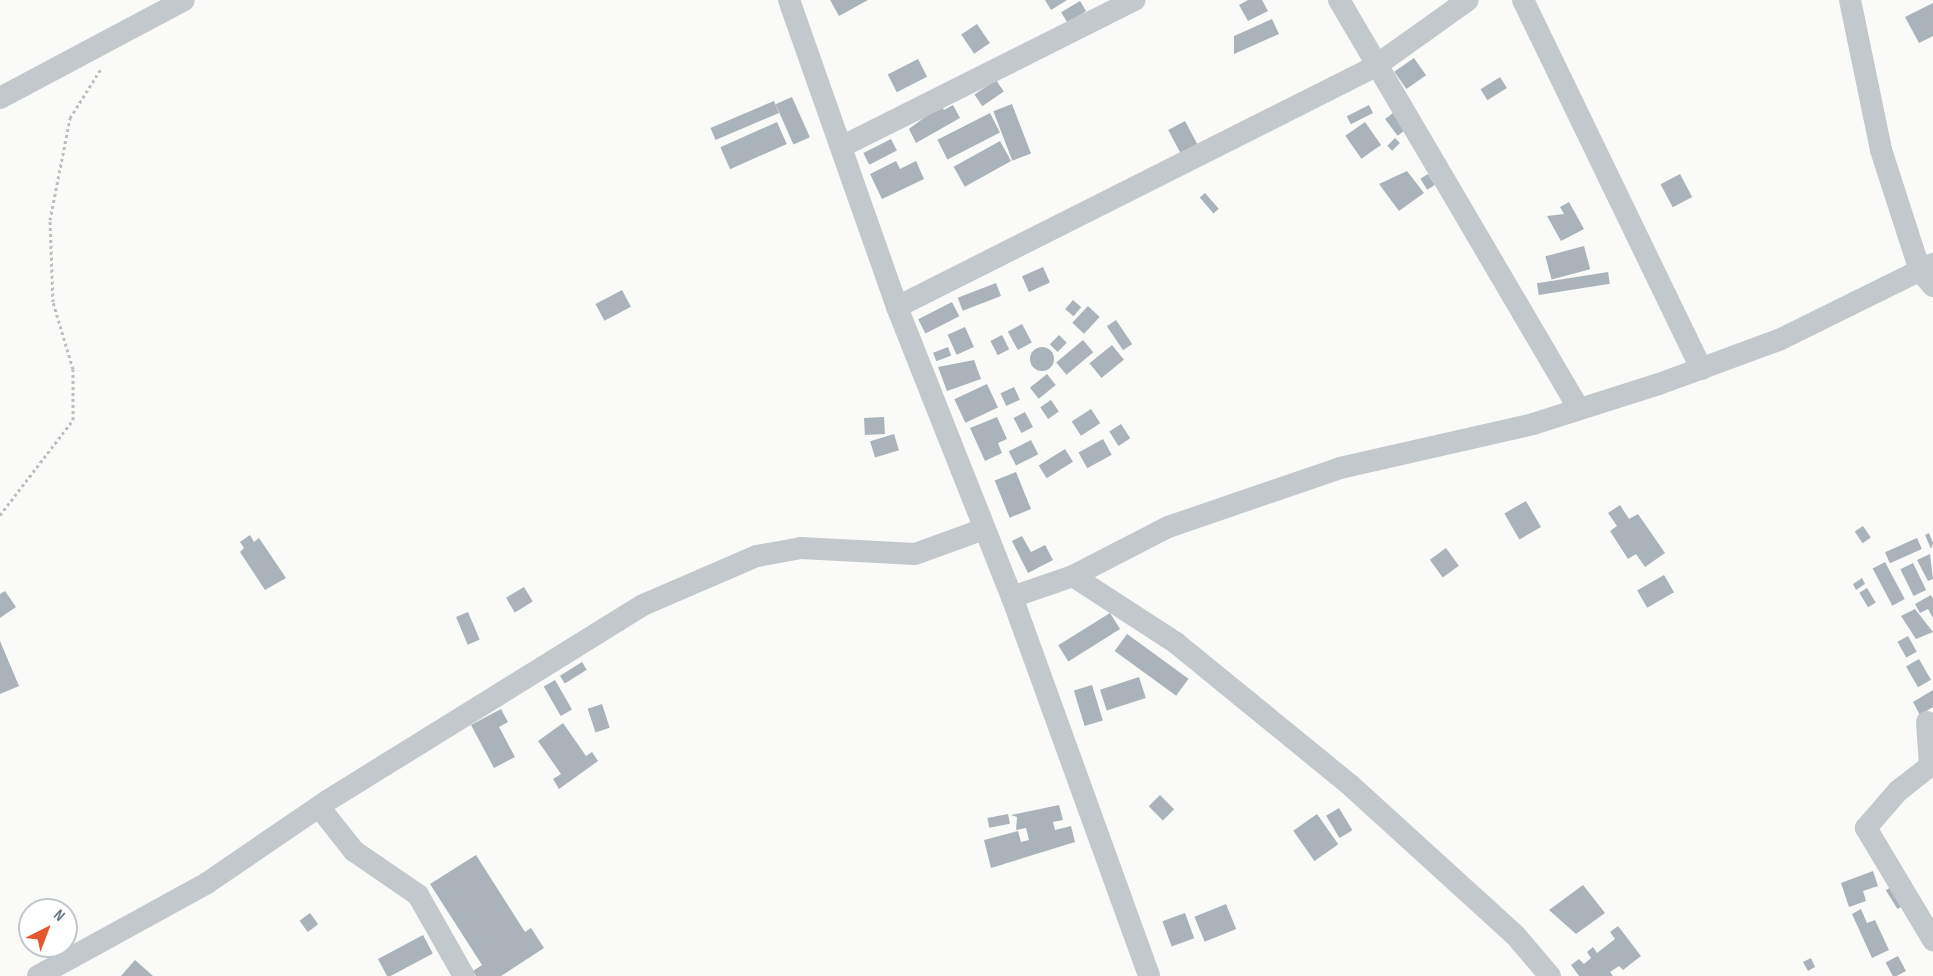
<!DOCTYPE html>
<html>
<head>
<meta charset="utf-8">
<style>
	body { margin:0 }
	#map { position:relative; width:1933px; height:976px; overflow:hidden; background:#fafaf8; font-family:"Sofia Sans Condensed",sans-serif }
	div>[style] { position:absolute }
	.building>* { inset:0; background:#aab3b9; transform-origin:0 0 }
	.round { border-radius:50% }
	.path>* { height:3px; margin-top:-1.5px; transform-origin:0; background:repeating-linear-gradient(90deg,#bbbfc2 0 3px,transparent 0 6px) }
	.minor>* { height:22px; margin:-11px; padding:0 11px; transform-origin:11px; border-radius:11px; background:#c3c8cc }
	span { translate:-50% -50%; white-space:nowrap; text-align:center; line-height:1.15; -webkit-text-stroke:6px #fff; paint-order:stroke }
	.north { position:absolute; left:18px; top:898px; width:60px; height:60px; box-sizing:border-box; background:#fff; border:2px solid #c1c8cd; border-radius:50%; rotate:42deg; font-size:16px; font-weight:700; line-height:24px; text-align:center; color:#657683 }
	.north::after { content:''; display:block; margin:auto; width:21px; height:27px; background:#e4572e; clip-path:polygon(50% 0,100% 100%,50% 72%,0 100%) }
</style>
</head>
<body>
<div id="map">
	<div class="building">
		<i style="clip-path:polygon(830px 0,868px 0,839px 16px)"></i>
		<i style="clip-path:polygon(1045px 0,1067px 0,1051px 10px)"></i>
		<i style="clip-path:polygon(1248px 0,1262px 0,1268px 11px,1248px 21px,1239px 5px)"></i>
		<i style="left:1080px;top:1px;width:12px;height:22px;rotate:59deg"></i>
		<i style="clip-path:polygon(1933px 3px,1933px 36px,1919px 43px,1905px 17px)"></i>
		<i style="clip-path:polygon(1272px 19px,1279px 34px,1234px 54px,1234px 36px)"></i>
		<i style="left:977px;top:24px;width:23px;height:19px;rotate:56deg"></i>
		<i style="left:1414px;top:58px;width:21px;height:24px;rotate:55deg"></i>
		<i style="left:918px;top:59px;width:20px;height:34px;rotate:63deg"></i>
		<i style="left:1500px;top:77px;width:13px;height:23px;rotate:58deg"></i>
		<i style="left:996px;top:80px;width:14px;height:26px;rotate:56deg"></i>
		<i style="left:792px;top:97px;width:44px;height:18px;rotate:66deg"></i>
		<i style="left:774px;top:101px;width:13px;height:69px;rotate:67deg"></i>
		<i style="left:1012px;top:104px;width:53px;height:20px;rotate:69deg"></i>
		<i style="clip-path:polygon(941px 105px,944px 110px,953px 105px,960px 118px,916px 143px,909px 129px)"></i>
		<i style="left:1369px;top:105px;width:9px;height:25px;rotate:63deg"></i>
		<i style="left:990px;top:113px;width:22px;height:59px;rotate:63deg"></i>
		<i style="left:1393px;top:113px;width:21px;height:10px;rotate:53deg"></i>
		<i style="left:1185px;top:121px;width:30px;height:19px;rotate:62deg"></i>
		<i style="left:777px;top:122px;width:24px;height:62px;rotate:66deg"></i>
		<i style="left:1365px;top:122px;width:28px;height:24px;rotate:55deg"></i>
		<i style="left:1395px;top:138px;width:7px;height:11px;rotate:45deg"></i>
		<i style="left:891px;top:139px;width:13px;height:31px;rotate:63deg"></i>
		<i style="left:1000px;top:141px;width:23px;height:53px;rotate:61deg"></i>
		<i style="clip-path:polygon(896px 161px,900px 169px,916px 161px,924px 179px,882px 199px,870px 174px)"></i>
		<i style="clip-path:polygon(1407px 171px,1424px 193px,1399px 211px,1379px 184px)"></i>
		<i style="left:1428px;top:174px;width:13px;height:9px;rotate:58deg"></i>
		<i style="left:1680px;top:174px;width:26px;height:22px;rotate:62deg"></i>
		<i style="left:1205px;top:193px;width:21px;height:7px;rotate:49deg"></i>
		<i style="clip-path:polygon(1569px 202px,1584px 229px,1561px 241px,1547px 216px,1564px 214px,1560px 207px)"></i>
		<i style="left:1584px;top:246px;width:24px;height:40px;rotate:75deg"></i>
		<i style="left:1043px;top:267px;width:17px;height:23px;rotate:66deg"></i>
		<i style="left:1608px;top:272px;width:12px;height:72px;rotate:81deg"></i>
		<i style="left:996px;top:283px;width:14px;height:41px;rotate:69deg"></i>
		<i style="left:622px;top:290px;width:19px;height:30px;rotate:62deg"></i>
		<i style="left:1073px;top:300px;width:11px;height:12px;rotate:41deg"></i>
		<i style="left:952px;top:302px;width:16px;height:38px;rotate:63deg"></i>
		<i style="left:1088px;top:306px;width:16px;height:23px;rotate:43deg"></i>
		<i style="left:1116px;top:320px;width:29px;height:11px;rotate:56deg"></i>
		<i style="left:1022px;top:324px;width:21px;height:16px;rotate:62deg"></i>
		<i style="left:965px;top:327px;width:22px;height:19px;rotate:66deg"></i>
		<i style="left:1002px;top:335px;width:16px;height:13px;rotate:63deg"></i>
		<i style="left:1059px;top:335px;width:11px;height:13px;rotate:45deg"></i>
		<i style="left:1083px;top:340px;width:16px;height:35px;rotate:50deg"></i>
		<i style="left:1112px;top:345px;width:19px;height:29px;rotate:51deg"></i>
		<i style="left:948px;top:347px;width:9px;height:16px;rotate:69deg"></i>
		<i class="round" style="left:1030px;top:347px;width:24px;height:24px"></i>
		<i style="clip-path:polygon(974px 360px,981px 379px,947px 391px,938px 367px)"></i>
		<i style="left:1047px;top:374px;width:14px;height:22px;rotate:51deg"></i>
		<i style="left:987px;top:384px;width:26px;height:36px;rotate:65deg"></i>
		<i style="left:1014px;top:387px;width:14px;height:15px;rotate:65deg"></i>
		<i style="left:1051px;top:400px;width:14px;height:13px;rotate:56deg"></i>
		<i style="left:1091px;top:409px;width:17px;height:23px;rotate:57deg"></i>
		<i style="left:1025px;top:412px;width:17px;height:13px;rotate:62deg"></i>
		<i style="left:884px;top:417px;width:17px;height:20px;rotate:87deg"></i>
		<i style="clip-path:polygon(997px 417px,1007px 439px,998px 443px,1002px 453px,985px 461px,970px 428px)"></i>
		<i style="left:1121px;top:424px;width:17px;height:14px;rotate:57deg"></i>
		<i style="left:894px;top:434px;width:17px;height:25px;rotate:73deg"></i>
		<i style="left:1103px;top:439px;width:18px;height:28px;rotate:61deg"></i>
		<i style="left:1031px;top:440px;width:16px;height:25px;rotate:63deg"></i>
		<i style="left:1065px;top:449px;width:15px;height:31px;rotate:58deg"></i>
		<i style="left:1016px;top:472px;width:40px;height:23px;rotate:68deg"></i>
		<i style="left:1526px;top:501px;width:30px;height:25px;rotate:60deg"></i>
		<i style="clip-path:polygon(1620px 505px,1629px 519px,1638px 514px,1665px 553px,1645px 567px,1636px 554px,1628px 559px,1610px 531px,1617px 526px,1608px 513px)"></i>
		<i style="left:1863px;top:526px;width:14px;height:10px;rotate:56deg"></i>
		<i style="clip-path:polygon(1929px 533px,1933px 543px,1931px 549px,1925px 535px)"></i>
		<i style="clip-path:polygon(250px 535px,254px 542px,259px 538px,286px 578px,265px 590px,240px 552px,244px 548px,240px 542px)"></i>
		<i style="clip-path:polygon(1022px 536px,1031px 552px,1045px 545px,1053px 560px,1028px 573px,1012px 541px)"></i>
		<i style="left:1917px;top:538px;width:12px;height:35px;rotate:66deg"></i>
		<i style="left:1446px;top:548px;width:22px;height:20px;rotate:54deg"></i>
		<i style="clip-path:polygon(1930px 554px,1933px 579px,1928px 581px,1917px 560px)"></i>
		<i style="left:1885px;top:562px;width:42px;height:14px;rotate:62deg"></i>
		<i style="left:1913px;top:563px;width:30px;height:14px;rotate:64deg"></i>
		<i style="left:1664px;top:575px;width:20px;height:31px;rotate:60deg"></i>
		<i style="clip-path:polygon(1862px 578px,1865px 584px,1856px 590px,1853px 584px)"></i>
		<i style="left:524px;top:587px;width:17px;height:21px;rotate:59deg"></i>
		<i style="left:1867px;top:588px;width:17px;height:9px;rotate:59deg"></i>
		<i style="clip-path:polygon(5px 591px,16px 607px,0 618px,0 594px)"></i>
		<i style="clip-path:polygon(1931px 595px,1933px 599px,1933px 618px,1928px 609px,1920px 613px,1915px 604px)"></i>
		<i style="clip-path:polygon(1915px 609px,1933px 632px,1916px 639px,1901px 616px)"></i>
		<i style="left:468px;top:612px;width:30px;height:13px;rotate:67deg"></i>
		<i style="left:1110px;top:613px;width:19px;height:61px;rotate:58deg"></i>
		<i style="left:1127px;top:634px;width:76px;height:21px;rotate:36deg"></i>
		<i style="left:1908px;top:636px;width:18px;height:12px;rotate:61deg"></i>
		<i style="clip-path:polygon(0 641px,19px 686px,0 694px)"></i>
		<i style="left:1919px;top:659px;width:24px;height:15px;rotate:60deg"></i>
		<i style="left:582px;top:662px;width:9px;height:26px;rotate:58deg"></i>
		<i style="left:1139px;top:677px;width:22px;height:41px;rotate:72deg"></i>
		<i style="left:555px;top:680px;width:34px;height:13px;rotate:60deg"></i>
		<i style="left:1092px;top:685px;width:37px;height:19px;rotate:73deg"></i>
		<i style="clip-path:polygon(1933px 690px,1933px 707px,1920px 715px,1913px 702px)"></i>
		<i style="left:602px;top:704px;width:25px;height:15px;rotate:72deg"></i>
		<i style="clip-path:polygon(501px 709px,508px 722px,499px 727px,515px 757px,494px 768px,471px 725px)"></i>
		<i style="clip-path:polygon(563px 723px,586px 756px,592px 752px,598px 761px,559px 789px,553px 779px,561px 774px,538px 741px)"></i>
		<i style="left:1160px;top:795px;width:20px;height:16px;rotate:45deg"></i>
		<i style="clip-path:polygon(1059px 805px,1063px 820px,1053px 822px,1055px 830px,1071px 826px,1075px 842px,991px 868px,984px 840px,1018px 831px,1021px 842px,1029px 840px,1026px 828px,1016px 830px,1017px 817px,1011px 815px)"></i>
		<i style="left:1339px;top:808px;width:26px;height:15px;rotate:59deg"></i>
		<i style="left:1008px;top:814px;width:10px;height:21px;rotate:79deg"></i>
		<i style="left:1317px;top:814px;width:37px;height:29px;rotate:55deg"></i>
		<i style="clip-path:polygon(476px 855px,525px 932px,531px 928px,544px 948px,501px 976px,476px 976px,473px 971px,482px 965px,430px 884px)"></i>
		<i style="clip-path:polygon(1873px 871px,1878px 886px,1863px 891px,1866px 901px,1849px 907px,1841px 883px)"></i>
		<i style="left:1896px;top:884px;width:22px;height:12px;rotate:58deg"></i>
		<i style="clip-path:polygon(1583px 885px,1605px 913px,1576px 934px,1549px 910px)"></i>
		<i style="left:1226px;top:904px;width:27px;height:34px;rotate:68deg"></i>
		<i style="clip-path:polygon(1861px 909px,1867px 923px,1875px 920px,1889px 950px,1872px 958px,1852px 914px)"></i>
		<i style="left:310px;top:913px;width:14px;height:13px;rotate:54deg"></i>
		<i style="left:1185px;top:913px;width:27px;height:24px;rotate:70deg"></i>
		<i style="clip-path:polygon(1618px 926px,1641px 956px,1623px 970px,1619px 966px,1610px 972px,1613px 976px,1579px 976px,1571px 965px,1579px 959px,1584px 964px,1591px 958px,1587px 952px,1593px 947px,1597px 953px,1615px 939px,1610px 932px)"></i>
		<i style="left:423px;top:935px;width:21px;height:51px;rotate:62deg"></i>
		<i style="left:1898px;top:956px;width:17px;height:14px;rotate:62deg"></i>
		<i style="clip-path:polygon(1811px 958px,1815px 967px,1808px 971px,1803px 962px)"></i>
		<i style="clip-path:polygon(135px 960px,153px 976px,121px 976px)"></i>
	</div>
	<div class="path">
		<i style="left:0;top:515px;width:120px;rotate:-52.5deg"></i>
		<i style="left:73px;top:420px;width:51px;rotate:-90deg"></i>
		<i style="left:73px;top:369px;width:70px;rotate:-106.6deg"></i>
		<i style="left:53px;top:302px;width:82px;rotate:-92.1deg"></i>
		<i style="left:50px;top:220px;width:104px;rotate:-78.9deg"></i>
		<i style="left:70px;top:118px;width:60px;rotate:-57.9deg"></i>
	</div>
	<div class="minor">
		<i style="left:789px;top:0;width:325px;rotate:70.6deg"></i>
		<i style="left:897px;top:307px;width:312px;rotate:68.4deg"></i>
		<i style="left:1012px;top:597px;width:403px;rotate:70.1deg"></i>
		<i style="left:1339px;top:0;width:473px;rotate:59.6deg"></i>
		<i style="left:1523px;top:0;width:410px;rotate:64.2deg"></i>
		<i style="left:1850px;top:0;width:153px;rotate:78.3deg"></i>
		<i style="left:1881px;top:150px;width:127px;rotate:72.1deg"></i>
		<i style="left:1920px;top:271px;width:20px;rotate:49deg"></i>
		<i style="left:0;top:98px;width:208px;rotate:-28deg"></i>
		<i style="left:843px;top:146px;width:326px;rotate:-26.6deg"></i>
		<i style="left:897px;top:307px;width:534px;rotate:-26.71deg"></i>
		<i style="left:1374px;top:67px;width:115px;rotate:-35.5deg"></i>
		<i style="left:1073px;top:576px;width:123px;rotate:33deg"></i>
		<i style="left:1176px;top:643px;width:223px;rotate:39.2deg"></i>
		<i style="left:1349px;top:784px;width:224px;rotate:42.3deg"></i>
		<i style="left:1515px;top:935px;width:54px;rotate:49.5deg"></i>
		<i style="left:1012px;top:597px;width:65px;rotate:-19deg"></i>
		<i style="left:1073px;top:576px;width:107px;rotate:-27.3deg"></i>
		<i style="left:1168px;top:527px;width:182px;rotate:-18.9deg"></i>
		<i style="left:1340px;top:468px;width:198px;rotate:-12.8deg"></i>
		<i style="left:1533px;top:424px;width:132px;rotate:-17.6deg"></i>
		<i style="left:1659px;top:384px;width:130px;rotate:-20.2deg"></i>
		<i style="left:1781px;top:339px;width:169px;rotate:-26.3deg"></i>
		<i style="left:1927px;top:722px;width:44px;rotate:86.1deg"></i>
		<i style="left:1930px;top:766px;width:41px;rotate:142deg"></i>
		<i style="left:1898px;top:791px;width:49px;rotate:130.9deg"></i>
		<i style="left:1866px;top:828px;width:131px;rotate:59.1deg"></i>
		<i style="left:319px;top:807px;width:56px;rotate:51.5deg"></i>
		<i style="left:354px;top:851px;width:78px;rotate:34.5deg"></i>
		<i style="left:418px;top:895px;width:93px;rotate:60.4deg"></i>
		<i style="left:38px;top:976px;width:193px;rotate:-28.8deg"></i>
		<i style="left:207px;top:883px;width:145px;rotate:-34.3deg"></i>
		<i style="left:327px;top:801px;width:372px;rotate:-31.8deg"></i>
		<i style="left:643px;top:605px;width:124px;rotate:-23.3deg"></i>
		<i style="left:757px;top:556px;width:45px;rotate:-10.3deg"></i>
		<i style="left:801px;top:548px;width:114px;rotate:3deg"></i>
		<i style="left:915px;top:554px;width:73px;rotate:-19.9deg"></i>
	</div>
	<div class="north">N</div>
</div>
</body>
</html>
